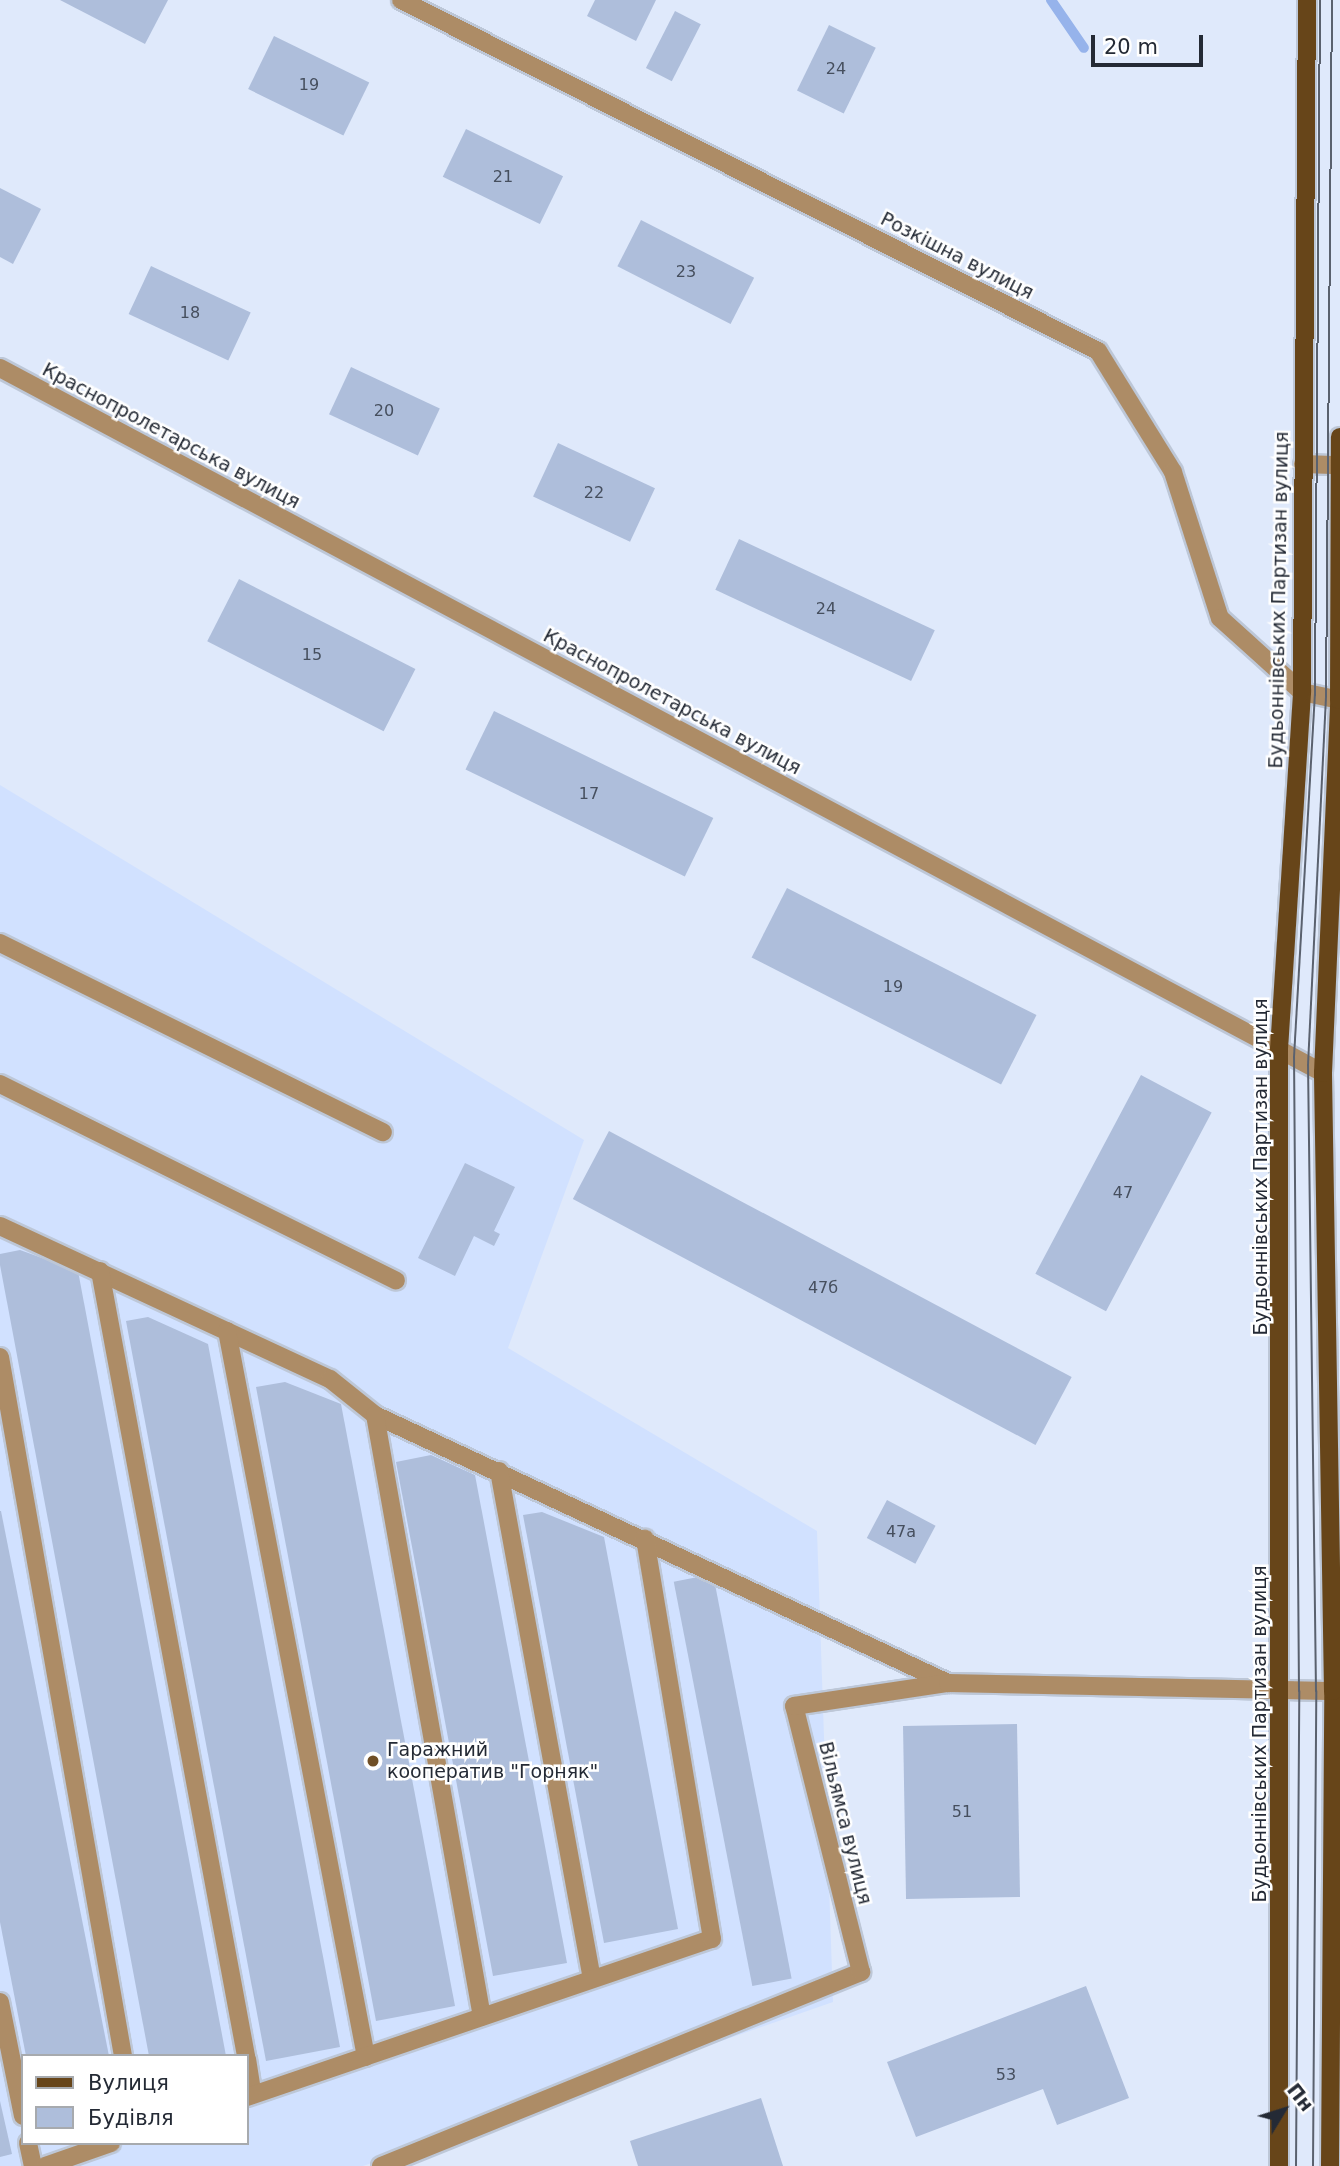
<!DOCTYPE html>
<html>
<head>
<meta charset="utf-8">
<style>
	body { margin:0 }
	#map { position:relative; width:1340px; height:2166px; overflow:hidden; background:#dfe9fb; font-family:"DejaVu Sans",sans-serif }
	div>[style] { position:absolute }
	.built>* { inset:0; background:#d1e1ff }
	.stream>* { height:10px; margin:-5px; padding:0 5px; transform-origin:5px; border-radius:5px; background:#96b3eb }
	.building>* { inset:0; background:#aebedb; transform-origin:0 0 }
	.roads { filter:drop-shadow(2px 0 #bdc7d7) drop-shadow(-2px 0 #bdc7d7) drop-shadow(0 2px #bdc7d7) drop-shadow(0 -2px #bdc7d7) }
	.minor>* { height:18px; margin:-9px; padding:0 9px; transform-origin:9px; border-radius:9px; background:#ad8c66 }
	.major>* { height:18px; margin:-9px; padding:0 9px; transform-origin:9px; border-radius:9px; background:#674519 }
	.tram>* { height:2px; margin:-1px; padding:0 1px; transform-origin:1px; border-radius:1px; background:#5a616e }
	.dots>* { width:19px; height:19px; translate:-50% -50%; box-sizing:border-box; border:4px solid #fff; border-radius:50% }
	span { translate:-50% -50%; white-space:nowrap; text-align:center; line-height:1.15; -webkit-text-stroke:5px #fff; paint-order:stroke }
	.number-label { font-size:16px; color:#464f5e }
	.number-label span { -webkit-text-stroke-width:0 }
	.street-label { font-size:19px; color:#242a35 }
	.poi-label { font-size:19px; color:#242a35 }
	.left { translate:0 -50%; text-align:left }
	.legend { position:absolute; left:21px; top:2054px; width:228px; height:91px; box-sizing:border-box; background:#fff; border:2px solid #a7aaae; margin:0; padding:9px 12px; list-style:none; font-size:21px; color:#242a35 }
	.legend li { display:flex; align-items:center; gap:14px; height:35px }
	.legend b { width:35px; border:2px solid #a7aaae }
	.north { position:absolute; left:1249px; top:2075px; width:70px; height:70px; -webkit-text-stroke:5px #fff; paint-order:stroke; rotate:52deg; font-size:19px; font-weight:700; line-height:28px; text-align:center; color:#242a35 }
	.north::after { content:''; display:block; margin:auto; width:24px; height:32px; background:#242a35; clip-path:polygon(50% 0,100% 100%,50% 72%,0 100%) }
	.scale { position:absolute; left:1091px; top:35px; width:112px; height:32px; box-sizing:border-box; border:4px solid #242a35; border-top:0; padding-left:9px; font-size:21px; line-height:24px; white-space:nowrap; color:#242a35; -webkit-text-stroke:5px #fff; paint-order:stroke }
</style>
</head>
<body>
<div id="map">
	<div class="built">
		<i style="clip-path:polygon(evenodd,0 785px,584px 1140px,508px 1348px,817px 1531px,833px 2002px,363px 2166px,0 2166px,0 785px,23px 2056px,247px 2056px,247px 2143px,23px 2143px,23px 2056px)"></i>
	</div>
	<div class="stream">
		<i style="left:1051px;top:0;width:58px;rotate:55.5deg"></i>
	</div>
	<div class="building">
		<i style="clip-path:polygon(60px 0,168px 0,145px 44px)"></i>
		<i style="clip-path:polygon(595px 0,656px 0,636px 41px,587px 16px)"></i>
		<i style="left:675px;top:11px;width:29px;height:64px;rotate:27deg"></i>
		<i style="left:829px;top:25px;width:52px;height:73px;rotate:26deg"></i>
		<i style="left:274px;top:36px;width:106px;height:59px;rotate:26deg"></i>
		<i style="left:466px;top:129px;width:108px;height:53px;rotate:26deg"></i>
		<i style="clip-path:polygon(0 188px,41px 209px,13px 264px,0 257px)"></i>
		<i style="left:641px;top:220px;width:127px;height:52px;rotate:27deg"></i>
		<i style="left:151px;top:266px;width:110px;height:53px;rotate:25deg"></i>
		<i style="left:351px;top:367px;width:98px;height:52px;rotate:25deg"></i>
		<i style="left:558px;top:443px;width:107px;height:59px;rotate:25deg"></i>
		<i style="left:739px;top:539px;width:216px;height:56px;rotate:25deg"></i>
		<i style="left:239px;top:579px;width:198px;height:70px;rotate:27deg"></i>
		<i style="left:494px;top:711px;width:244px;height:65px;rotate:26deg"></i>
		<i style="left:787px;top:888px;width:280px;height:78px;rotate:27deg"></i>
		<i style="left:1141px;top:1075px;width:80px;height:225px;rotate:28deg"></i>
		<i style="left:609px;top:1131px;width:524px;height:77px;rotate:28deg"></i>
		<i style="clip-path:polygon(465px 1163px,515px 1187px,494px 1231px,500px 1234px,494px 1246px,474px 1236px,455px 1276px,418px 1258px)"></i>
		<i style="clip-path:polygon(20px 1250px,78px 1271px,226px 2056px,149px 2056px,0 1265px,0 1254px)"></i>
		<i style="clip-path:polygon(148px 1317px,208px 1344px,340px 2047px,266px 2061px,126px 1321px)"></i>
		<i style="clip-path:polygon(285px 1382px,341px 1404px,455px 2006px,376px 2021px,256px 1387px)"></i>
		<i style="clip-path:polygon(431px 1455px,475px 1475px,567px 1963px,493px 1976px,396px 1462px)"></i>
		<i style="left:887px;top:1500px;width:55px;height:43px;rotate:28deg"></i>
		<i style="clip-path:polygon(0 1511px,1px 1511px,109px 2056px,26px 2056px,0 1922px)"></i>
		<i style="clip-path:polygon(542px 1512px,604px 1537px,678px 1929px,604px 1943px,523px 1515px)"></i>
		<i style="left:713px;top:1574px;width:412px;height:40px;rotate:79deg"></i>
		<i style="left:1017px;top:1724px;width:173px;height:114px;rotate:89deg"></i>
		<i style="clip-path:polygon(1086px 1986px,1129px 2098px,1057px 2125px,1043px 2089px,916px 2137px,887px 2062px)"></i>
		<i style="clip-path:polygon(761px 2098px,783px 2166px,638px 2166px,630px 2141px)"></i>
		<i style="clip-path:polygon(0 2101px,12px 2154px,0 2157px)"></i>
	</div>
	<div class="roads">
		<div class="minor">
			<i style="left:401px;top:0;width:780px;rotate:26.73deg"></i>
			<i style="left:1098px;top:351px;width:142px;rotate:58.2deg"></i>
			<i style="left:1173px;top:472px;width:153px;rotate:72.2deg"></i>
			<i style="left:1220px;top:618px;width:110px;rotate:42.1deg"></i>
			<i style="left:1302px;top:692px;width:38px;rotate:12deg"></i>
			<i style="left:0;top:368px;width:1499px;rotate:28.05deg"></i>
			<i style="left:1303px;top:464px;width:37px;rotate:2deg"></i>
			<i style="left:0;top:943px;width:427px;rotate:26.3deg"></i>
			<i style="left:0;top:1084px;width:442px;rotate:26.4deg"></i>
			<i style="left:0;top:1226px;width:364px;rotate:24.9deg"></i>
			<i style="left:330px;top:1379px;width:58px;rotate:38.7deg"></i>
			<i style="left:375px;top:1415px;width:633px;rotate:25.07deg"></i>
			<i style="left:100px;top:1271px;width:798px;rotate:79.46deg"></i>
			<i style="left:227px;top:1331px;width:739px;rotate:79.16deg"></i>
			<i style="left:0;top:1357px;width:710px;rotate:80.02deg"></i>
			<i style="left:375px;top:1415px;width:611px;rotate:79.92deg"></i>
			<i style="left:499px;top:1471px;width:516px;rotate:79.63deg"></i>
			<i style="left:0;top:2002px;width:116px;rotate:78.6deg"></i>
			<i style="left:247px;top:2059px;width:36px;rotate:81deg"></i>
			<i style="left:247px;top:2097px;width:491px;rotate:-18.8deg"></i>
			<i style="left:712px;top:1939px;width:406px;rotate:-99.5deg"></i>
			<i style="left:28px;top:2143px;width:24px;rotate:78deg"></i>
			<i style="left:45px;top:2166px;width:70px;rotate:-19.2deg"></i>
			<i style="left:381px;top:2166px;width:518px;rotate:-22.01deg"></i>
			<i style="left:861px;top:1972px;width:274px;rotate:-104.1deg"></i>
			<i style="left:794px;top:1706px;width:156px;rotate:-8.5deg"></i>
			<i style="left:948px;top:1683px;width:392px;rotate:1.2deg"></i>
		</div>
		<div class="major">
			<i style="left:1279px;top:2166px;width:1117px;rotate:-90deg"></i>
			<i style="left:1279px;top:1049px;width:358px;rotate:-86.3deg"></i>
			<i style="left:1302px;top:692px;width:692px;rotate:-89.59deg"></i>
			<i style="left:1330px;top:2166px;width:475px;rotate:-89.6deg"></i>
			<i style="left:1333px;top:1691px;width:618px;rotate:-90.93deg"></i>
			<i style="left:1323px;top:1073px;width:373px;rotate:-87.5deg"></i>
			<i style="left:1339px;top:700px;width:263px;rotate:-89.8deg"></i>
		</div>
	</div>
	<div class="tram">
		<i style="left:1296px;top:2166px;width:475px;rotate:-89.6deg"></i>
		<i style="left:1299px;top:1691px;width:634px;rotate:-90.45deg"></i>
		<i style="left:1294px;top:1057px;width:363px;rotate:-86.7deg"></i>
		<i style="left:1315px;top:695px;width:695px;rotate:-89.59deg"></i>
		<i style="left:1313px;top:2166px;width:475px;rotate:-89.6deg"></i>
		<i style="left:1316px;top:1691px;width:626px;rotate:-90.73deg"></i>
		<i style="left:1308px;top:1065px;width:368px;rotate:-87.2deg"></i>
		<i style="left:1326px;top:697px;width:697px;rotate:-89.51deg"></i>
	</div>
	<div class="dots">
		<i style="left:373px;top:1761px;background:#704f26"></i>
	</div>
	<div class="number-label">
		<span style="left:836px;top:69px">24</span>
		<span style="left:309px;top:85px">19</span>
		<span style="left:503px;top:177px">21</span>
		<span style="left:686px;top:272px">23</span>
		<span style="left:190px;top:313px">18</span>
		<span style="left:384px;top:411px">20</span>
		<span style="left:594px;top:493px">22</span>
		<span style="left:826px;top:609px">24</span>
		<span style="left:312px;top:655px">15</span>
		<span style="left:589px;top:794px">17</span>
		<span style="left:893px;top:987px">19</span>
		<span style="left:1123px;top:1193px">47</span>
		<span style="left:823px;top:1288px">47б</span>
		<span style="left:901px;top:1532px">47а</span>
		<span style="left:962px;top:1812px">51</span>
		<span style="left:1006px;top:2075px">53</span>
	</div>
	<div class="street-label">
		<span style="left:957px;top:256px;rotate:27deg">Розкішна вулиця</span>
		<span style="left:171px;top:436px;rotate:28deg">Краснопролетарська вулиця</span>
		<span style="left:1279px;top:600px;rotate:-89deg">Будьоннівських Партизан вулиця</span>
		<span style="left:672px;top:702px;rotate:28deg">Краснопролетарська вулиця</span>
		<span style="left:1261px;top:1167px;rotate:-90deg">Будьоннівських Партизан вулиця</span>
		<span style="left:1260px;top:1734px;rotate:-90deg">Будьоннівських Партизан вулиця</span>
		<span style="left:845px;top:1823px;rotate:76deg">Вільямса вулиця</span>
	</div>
	<div class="poi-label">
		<span class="left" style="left:387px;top:1761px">Гаражний<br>кооператив "Горняк"</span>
	</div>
	<ul class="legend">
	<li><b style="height:9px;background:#674519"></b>Вулиця</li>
	<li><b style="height:19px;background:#aebedb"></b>Будівля</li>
	</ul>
	<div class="north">Пн</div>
	<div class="scale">20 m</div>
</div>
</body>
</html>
